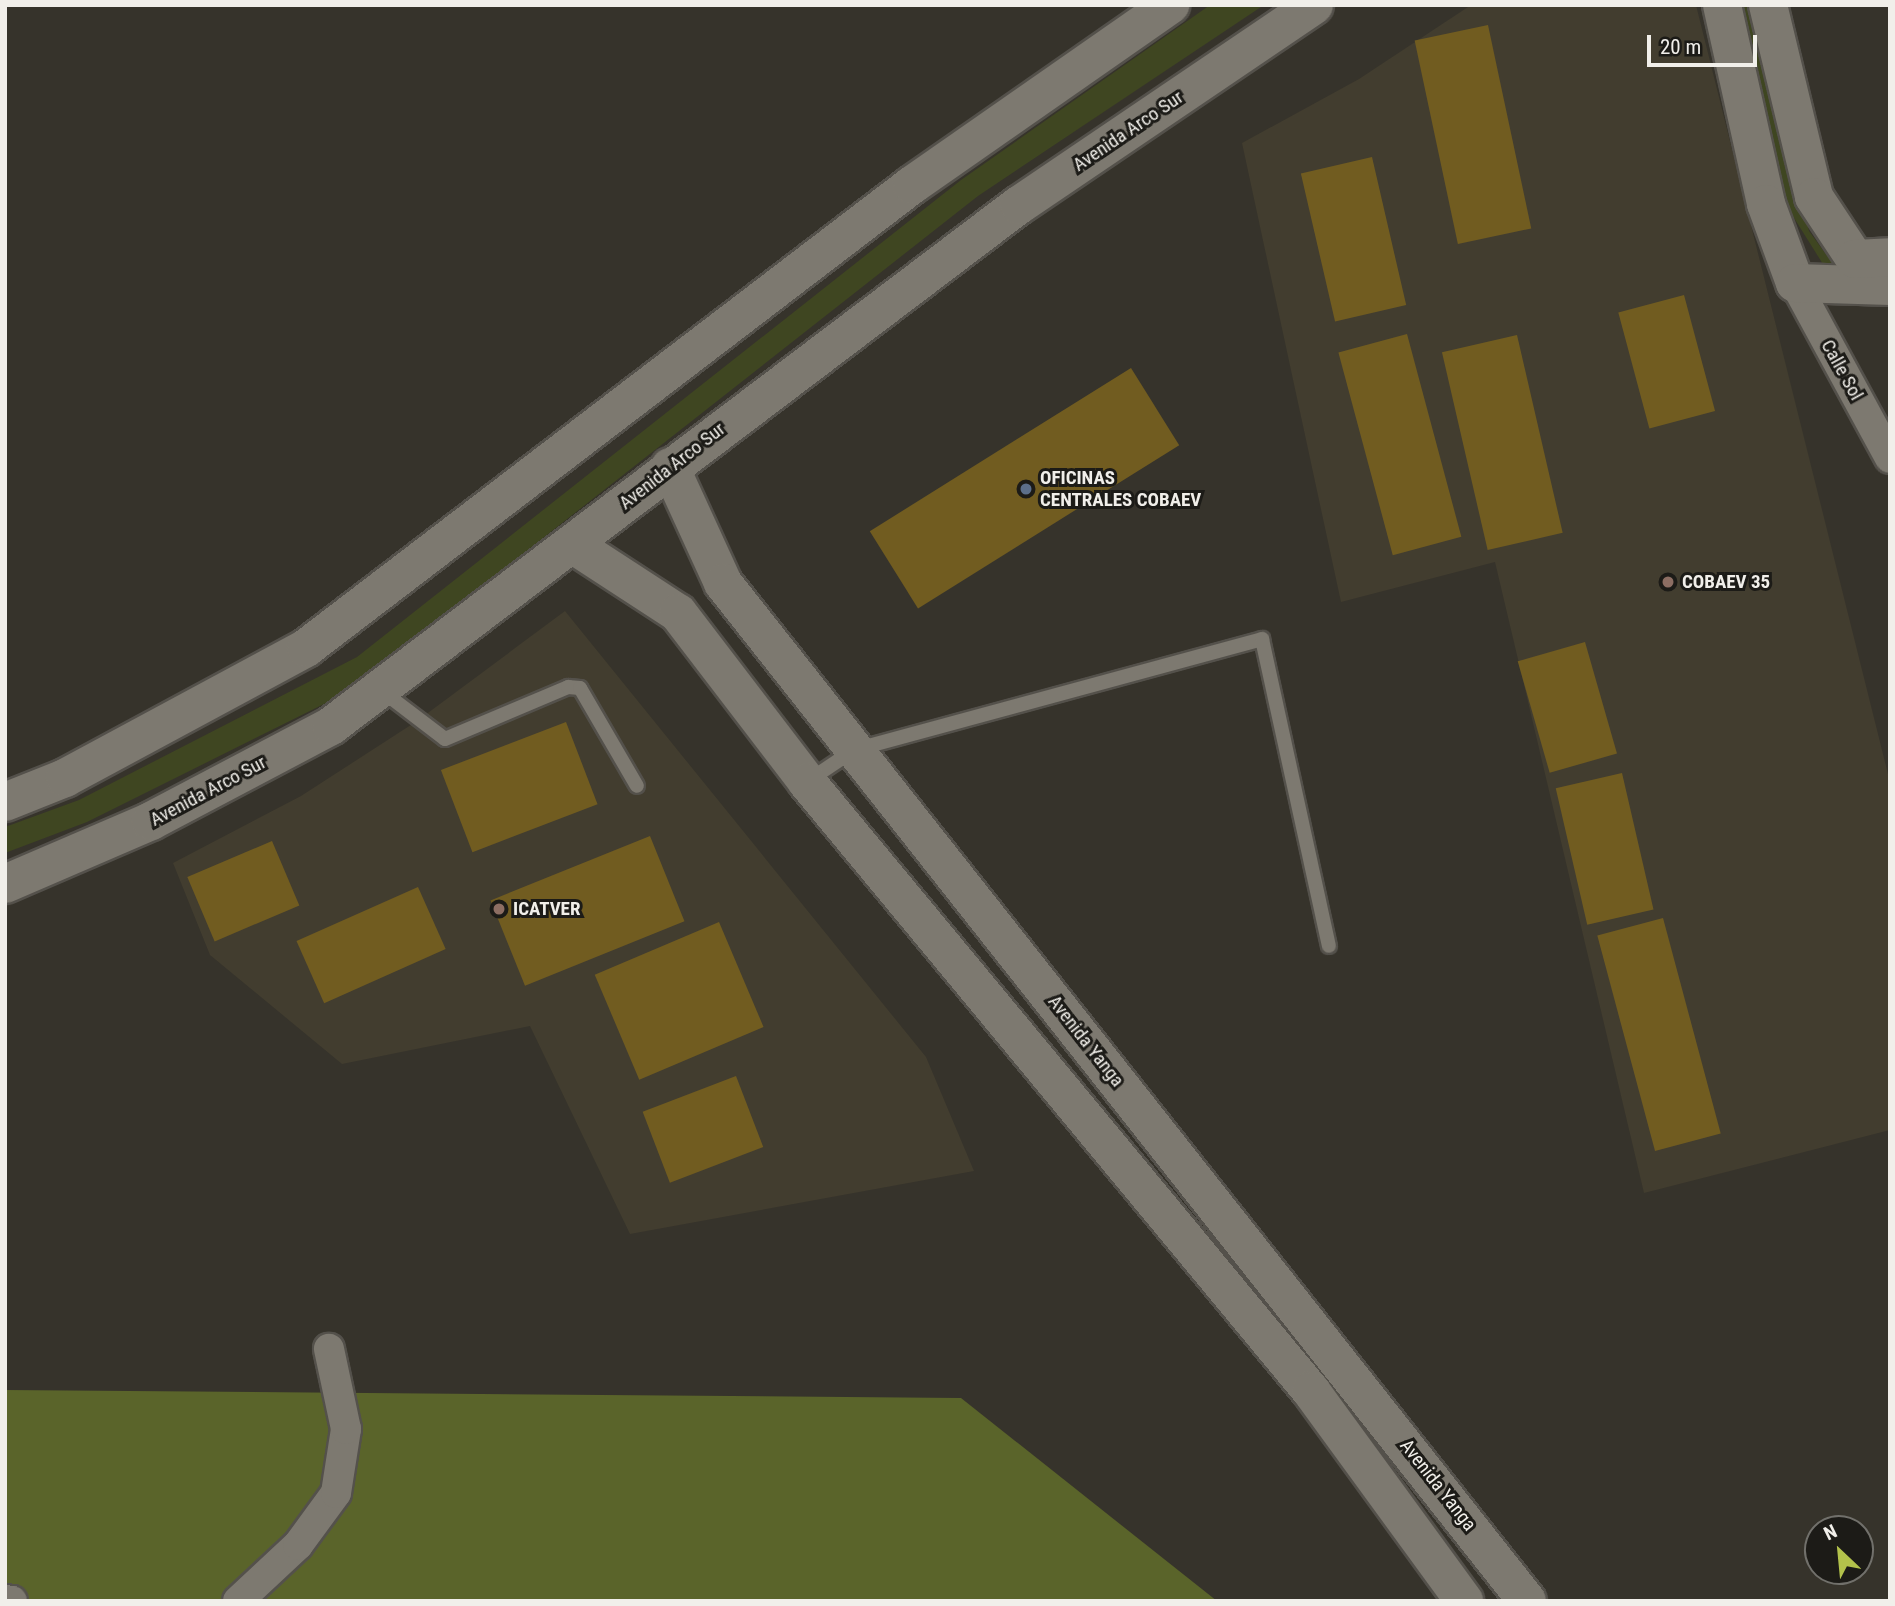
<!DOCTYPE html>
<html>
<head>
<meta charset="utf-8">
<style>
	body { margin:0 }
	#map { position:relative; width:1895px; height:1606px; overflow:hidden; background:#36332b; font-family:"Roboto Condensed",sans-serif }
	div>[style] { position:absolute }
	.built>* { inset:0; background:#423d2f }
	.green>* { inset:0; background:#3f4621 }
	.forest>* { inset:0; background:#5a642a }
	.building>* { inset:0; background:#715c20; transform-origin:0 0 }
	.roads { filter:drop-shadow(2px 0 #54514b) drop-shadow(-2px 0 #54514b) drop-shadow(0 2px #54514b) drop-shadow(0 -2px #54514b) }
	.lane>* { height:14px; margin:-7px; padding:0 7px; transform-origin:7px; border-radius:7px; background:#7d7970 }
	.street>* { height:30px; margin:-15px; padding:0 15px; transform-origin:15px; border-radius:15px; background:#7d7970 }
	.secondary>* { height:38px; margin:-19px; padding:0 19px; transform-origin:19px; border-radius:19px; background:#7d7970 }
	.dots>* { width:19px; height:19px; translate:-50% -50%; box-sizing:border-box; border:4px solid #1c1b17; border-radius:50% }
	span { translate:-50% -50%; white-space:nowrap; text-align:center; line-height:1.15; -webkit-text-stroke:6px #1c1b17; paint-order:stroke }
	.street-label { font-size:19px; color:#f1efea }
	.poi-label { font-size:19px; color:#f1efea; font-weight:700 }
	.left { translate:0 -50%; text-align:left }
	.frame { position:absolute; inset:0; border:7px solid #f1efea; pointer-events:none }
	.north { position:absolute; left:1804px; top:1515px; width:70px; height:70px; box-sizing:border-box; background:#1c1b17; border:2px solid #71706b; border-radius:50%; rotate:334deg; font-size:19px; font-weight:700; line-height:28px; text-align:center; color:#f1efea }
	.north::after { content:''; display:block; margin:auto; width:24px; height:32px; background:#b3c24b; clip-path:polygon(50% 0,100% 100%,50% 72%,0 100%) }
	.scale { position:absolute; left:1647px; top:35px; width:110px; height:32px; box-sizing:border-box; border:4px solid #f1efea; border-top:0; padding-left:9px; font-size:21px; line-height:24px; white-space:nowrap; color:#f1efea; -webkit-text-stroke:5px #1c1b17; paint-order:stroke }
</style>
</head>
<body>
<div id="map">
	<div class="built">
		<i style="clip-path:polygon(1471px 5px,1696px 5px,1890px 782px,1890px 1130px,1644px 1193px,1495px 562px,1341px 602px,1242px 143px,1359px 79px)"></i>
		<i style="clip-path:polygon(565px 611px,926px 1057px,974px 1171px,630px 1234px,530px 1026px,342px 1064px,210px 955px,173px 863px,301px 796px,417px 721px)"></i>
	</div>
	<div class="green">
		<i style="clip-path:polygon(1210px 5px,1264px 5px,978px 196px,370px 674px,326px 703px,87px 822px,5px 853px,5px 827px,79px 800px,357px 657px,961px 180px)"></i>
		<i style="clip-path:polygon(1733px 5px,1748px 5px,1809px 231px,1833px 264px,1863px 285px,1826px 269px,1784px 202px)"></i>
	</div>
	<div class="forest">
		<i style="clip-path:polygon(5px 1390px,961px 1398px,1217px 1601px,5px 1601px)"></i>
	</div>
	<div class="building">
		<i style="left:1488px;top:25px;width:208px;height:75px;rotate:78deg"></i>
		<i style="left:1372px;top:157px;width:152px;height:73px;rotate:77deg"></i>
		<i style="left:1684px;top:295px;width:120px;height:68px;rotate:75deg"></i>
		<i style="left:1407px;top:334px;width:210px;height:71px;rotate:75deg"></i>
		<i style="left:1517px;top:335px;width:203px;height:77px;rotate:77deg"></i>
		<i style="left:1131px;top:368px;width:91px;height:308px;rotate:58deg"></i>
		<i style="left:1585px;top:642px;width:116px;height:70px;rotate:74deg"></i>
		<i style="left:566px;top:722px;width:88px;height:134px;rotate:69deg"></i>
		<i style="left:1622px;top:773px;width:140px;height:68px;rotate:77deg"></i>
		<i style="left:650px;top:836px;width:92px;height:172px;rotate:68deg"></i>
		<i style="left:272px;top:841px;width:70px;height:92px;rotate:67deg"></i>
		<i style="left:418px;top:887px;width:68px;height:133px;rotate:66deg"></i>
		<i style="left:1663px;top:918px;width:223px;height:68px;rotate:75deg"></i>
		<i style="left:719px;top:922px;width:114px;height:135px;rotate:67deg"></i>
		<i style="left:736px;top:1076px;width:76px;height:100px;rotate:69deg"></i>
	</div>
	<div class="roads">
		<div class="lane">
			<i style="left:382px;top:691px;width:79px;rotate:37.3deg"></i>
			<i style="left:445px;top:739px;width:134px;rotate:-22.9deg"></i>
			<i style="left:568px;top:687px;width:12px;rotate:5deg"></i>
			<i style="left:580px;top:688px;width:113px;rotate:59.8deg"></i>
			<i style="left:808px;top:781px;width:55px;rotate:-34deg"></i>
			<i style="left:854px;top:750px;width:423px;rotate:-15.2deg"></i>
			<i style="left:1262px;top:639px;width:314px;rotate:77.7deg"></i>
		</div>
		<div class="street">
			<i style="left:1795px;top:283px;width:199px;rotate:61.5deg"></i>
			<i style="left:5px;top:1600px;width:7px;rotate:8deg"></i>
			<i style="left:238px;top:1601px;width:82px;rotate:-43deg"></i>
			<i style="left:298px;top:1545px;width:64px;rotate:-53.8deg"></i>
			<i style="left:336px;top:1493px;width:65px;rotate:-81.1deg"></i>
			<i style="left:346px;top:1429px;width:82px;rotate:-102deg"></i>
		</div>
		<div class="secondary">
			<i style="left:1722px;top:5px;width:204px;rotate:77.5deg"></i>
			<i style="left:1766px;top:204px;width:84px;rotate:69.8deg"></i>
			<i style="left:1795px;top:283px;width:95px;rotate:1.8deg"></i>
			<i style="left:1768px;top:5px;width:197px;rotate:76.5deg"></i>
			<i style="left:1814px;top:197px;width:74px;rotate:56.5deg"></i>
			<i style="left:1855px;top:259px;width:35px;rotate:-3deg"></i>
			<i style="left:670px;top:467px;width:128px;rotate:65.4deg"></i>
			<i style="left:723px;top:583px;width:1297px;rotate:51.7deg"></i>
			<i style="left:572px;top:544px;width:126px;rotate:33.1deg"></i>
			<i style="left:678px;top:613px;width:213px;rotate:52.6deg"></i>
			<i style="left:807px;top:782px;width:791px;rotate:50.39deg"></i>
			<i style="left:1311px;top:1391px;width:260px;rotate:53.9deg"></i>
			<i style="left:5px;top:802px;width:65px;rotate:-21.8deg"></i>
			<i style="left:65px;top:778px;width:274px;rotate:-28.3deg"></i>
			<i style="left:306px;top:648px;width:763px;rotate:-37.38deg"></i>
			<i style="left:912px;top:185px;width:315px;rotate:-34.9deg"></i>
			<i style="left:5px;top:884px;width:159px;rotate:-23.3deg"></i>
			<i style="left:151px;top:821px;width:204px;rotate:-27.8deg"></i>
			<i style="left:331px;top:726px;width:863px;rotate:-37.14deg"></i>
			<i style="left:1019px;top:205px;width:356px;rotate:-34.1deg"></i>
		</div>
	</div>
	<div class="dots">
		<i style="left:1026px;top:489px;background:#5c6f8a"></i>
		<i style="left:1668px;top:582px;background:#8d6e63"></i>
		<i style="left:499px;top:909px;background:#8d6e63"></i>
	</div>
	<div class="street-label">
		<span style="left:1128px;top:131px;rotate:-34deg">Avenida Arco Sur</span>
		<span style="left:1842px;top:370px;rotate:61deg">Calle Sol</span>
		<span style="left:672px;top:466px;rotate:-38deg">Avenida Arco Sur</span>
		<span style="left:208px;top:791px;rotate:-28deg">Avenida Arco Sur</span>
		<span style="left:1086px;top:1041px;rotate:52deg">Avenida Yanga</span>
		<span style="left:1438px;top:1485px;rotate:52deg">Avenida Yanga</span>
	</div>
	<div class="poi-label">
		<span class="left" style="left:1040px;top:489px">OFICINAS<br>CENTRALES COBAEV</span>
		<span class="left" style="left:1682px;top:582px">COBAEV 35</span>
		<span class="left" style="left:513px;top:909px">ICATVER</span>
	</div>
	<div class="frame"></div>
	<div class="north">N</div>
	<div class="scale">20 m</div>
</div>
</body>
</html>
